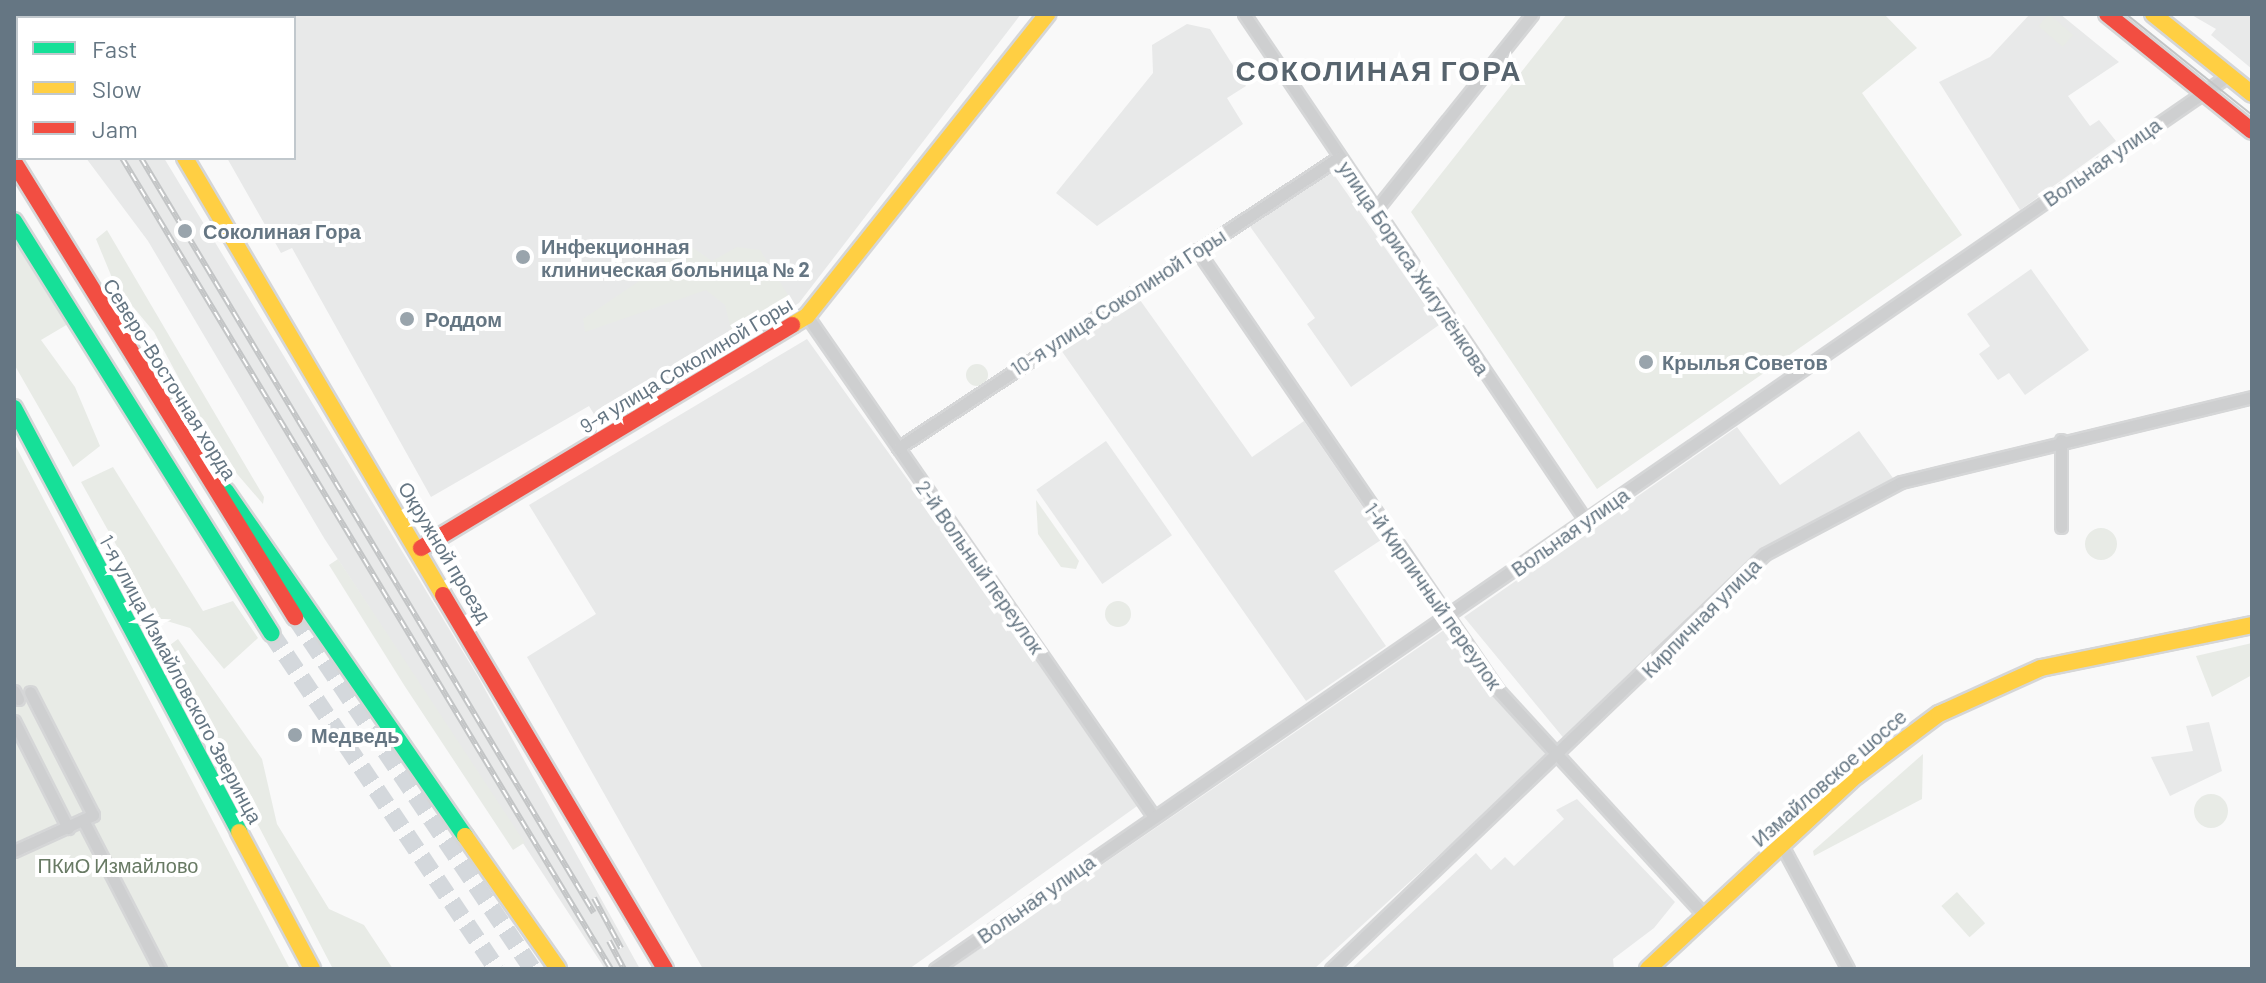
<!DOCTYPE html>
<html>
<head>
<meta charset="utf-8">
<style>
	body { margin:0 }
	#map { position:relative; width:2266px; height:983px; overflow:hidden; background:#f9f9f9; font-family:Barlow,sans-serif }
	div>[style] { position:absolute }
	.built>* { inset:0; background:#e8e9e9; transform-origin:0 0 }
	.green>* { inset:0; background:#e8ebe6; transform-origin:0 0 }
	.round { border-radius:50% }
	.primary-tunnel>* { height:18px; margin-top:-9px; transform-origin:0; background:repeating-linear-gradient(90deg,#d4d8dc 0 18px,transparent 0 27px) }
	.roads { filter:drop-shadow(2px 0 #d5d6d7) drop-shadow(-2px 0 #d5d6d7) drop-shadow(0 2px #d5d6d7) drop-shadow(0 -2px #d5d6d7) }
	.street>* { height:11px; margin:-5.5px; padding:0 5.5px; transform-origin:5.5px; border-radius:5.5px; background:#cecfd0 }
	.fast>* { height:16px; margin:-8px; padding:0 8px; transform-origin:8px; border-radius:8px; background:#16e098 }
	.slow>* { height:16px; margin:-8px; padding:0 8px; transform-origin:8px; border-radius:8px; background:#ffcf43 }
	.jam>* { height:16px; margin:-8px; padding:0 8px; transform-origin:8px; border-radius:8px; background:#f24e42 }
	.tram>* { height:2px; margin:-1px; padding:0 1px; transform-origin:1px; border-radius:1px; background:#c3c5c6 }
	.rail>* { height:6px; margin-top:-3px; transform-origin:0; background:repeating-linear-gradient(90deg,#fff 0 9px,#c3c5c6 0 18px); box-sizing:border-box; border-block:2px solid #c3c5c6 }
	.dots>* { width:22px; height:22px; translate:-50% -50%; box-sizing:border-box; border:4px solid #fff; border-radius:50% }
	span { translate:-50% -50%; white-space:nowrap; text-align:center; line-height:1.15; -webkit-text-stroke:8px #fff; paint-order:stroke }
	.street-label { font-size:20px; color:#657683 }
	.poi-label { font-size:20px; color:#657683; font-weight:700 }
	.left { translate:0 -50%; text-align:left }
	.park-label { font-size:20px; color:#687a64 }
	.district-label { font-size:28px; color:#57646e; font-weight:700; letter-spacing:2px }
	.frame { position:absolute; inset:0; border:16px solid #657683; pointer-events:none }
	.legend { position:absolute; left:16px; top:16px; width:280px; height:144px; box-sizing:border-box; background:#fff; border:2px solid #c1c8cd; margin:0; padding:10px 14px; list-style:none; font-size:24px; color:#657683 }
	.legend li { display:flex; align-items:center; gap:16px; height:40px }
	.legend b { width:40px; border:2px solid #c1c8cd }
</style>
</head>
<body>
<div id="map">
	<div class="built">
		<i style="clip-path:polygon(194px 14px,1021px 14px,799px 303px,600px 424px,589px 406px,431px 497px,292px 248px,281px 253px,227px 158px,294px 158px,294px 18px,188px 18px)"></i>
		<i style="clip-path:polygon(2030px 14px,2060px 14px,2119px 62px,2068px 96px,2090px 126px,2099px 120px,2116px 141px,2020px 210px,1939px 82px,1990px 57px)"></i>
		<i style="clip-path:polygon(2190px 14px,2252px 14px,2252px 69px,2211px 35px,2216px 29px)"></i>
		<i style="clip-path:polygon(1187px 24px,1210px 29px,1246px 86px,1227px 98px,1243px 124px,1097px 226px,1056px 193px,1153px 73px,1152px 45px)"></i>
		<i style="clip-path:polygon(86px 158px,164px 158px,477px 675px,640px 969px,605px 969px,324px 538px,148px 241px)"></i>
		<i style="clip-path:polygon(1330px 169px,1439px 325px,1351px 387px,1307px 324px,1315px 318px,1249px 225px)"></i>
		<i style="clip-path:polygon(2031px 269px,2089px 350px,2025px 395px,2009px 373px,1998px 380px,1979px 354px,1990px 346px,1967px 314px)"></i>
		<i style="clip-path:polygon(1140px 300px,1252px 457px,1304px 421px,1384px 538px,1334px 571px,1386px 646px,1306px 701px,1061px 350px)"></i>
		<i style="clip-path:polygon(807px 339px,1140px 804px,909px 969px,703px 969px,527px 657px,596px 614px,529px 505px)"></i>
		<i style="clip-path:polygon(1737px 427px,1780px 485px,1859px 431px,1893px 478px,1765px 553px,1566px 741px,1464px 617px)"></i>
		<i style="left:1106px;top:441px;width:115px;height:85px;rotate:55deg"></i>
		<i style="clip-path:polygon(1447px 628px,1549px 755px,1314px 969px,950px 969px)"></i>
		<i style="clip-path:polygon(2209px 722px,2222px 771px,2170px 796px,2151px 757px,2193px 751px,2186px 726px)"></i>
		<i style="clip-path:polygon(1577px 799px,1675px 902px,1654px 928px,1613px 959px,1614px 969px,1351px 969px,1476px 853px,1491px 870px,1505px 857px,1514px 866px,1564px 819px,1556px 810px)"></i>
	</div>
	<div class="green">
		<i style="clip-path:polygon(1567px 14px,1884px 14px,1917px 48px,1862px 93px,1962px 235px,1597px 489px,1411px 212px)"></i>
		<i style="left:2049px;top:14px;width:32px;height:16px;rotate:41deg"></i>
		<i style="clip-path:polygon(107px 230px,264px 497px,263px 504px,219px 453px,154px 332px,115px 285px,96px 239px)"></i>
		<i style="clip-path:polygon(14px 235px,68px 324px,41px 340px,75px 387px,100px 446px,73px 467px,14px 364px)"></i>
		<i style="clip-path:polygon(686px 243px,712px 261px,737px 247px,760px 250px,793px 303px,733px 337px,725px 305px,706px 290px,585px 332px,583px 319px,663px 265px,667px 249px)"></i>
		<i class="round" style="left:966px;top:364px;width:22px;height:22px"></i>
		<i style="clip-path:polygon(14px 443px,184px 766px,290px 969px,14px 969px)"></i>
		<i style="clip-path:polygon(113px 467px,203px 611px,233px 601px,258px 638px,224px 669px,190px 628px,157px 618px,81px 482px)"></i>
		<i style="clip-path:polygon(1036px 500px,1079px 561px,1076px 569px,1061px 567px,1038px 534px)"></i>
		<i class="round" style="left:2085px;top:528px;width:32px;height:32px"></i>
		<i style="clip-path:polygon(338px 559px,525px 843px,524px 843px,513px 850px,404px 685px,329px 565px)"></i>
		<i class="round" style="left:1105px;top:601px;width:26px;height:26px"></i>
		<i style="clip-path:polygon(178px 639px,262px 759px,277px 824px,329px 909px,364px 925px,393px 969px,333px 969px,166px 648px)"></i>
		<i style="clip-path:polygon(2252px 643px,2252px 675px,2212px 697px,2196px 656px)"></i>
		<i style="clip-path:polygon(1923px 754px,1922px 799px,1814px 856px,1813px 851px)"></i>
		<i class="round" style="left:2194px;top:794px;width:34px;height:34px"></i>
		<i style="left:1957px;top:892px;width:42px;height:21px;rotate:48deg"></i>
	</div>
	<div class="primary-tunnel">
		<i style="left:295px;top:617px;width:424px;rotate:56deg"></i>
		<i style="left:271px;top:633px;width:405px;rotate:56.1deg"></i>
	</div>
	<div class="roads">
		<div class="street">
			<i style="left:1244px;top:14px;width:612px;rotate:56deg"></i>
			<i style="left:162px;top:18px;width:7px;rotate:-34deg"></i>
			<i style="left:1375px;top:211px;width:252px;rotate:-51.4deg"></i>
			<i style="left:1197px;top:250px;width:533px;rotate:55.62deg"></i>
			<i style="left:1498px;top:690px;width:305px;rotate:47.5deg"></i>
			<i style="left:807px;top:316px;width:609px;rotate:55.29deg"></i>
			<i style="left:898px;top:448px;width:527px;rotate:-33.39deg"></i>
			<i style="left:2061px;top:527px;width:87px;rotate:-90deg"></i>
			<i style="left:14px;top:691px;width:9px;rotate:63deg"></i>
			<i style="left:14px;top:721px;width:120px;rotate:63.2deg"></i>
			<i style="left:83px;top:820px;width:168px;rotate:62.7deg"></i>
			<i style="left:1781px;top:844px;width:142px;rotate:61.8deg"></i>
			<i style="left:14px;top:851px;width:87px;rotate:-24.5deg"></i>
			<i style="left:93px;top:815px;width:138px;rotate:-117.1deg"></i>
			<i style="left:935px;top:969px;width:1573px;rotate:-34.64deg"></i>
			<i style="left:1331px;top:969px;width:600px;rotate:-43.72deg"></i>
			<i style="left:1765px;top:554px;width:154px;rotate:-27.9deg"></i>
			<i style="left:1901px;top:482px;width:361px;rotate:-13.6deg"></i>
		</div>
		<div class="fast">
			<i style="left:14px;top:221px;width:486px;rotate:58deg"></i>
			<i style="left:14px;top:408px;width:480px;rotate:62deg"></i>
			<i style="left:226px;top:491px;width:420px;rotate:55.3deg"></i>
		</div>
		<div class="slow">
			<i style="left:2153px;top:14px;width:127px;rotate:38.9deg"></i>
			<i style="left:185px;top:158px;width:507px;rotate:59.44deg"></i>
			<i style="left:792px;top:325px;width:17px;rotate:-31deg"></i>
			<i style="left:807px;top:316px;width:386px;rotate:-51.5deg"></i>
			<i style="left:239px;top:832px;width:155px;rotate:61.9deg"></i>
			<i style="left:465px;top:836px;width:162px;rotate:55deg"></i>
			<i style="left:1648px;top:969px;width:284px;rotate:-42.9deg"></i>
			<i style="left:1856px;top:776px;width:104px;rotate:-36.8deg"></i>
			<i style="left:1939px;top:714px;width:112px;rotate:-24.3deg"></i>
			<i style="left:2041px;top:668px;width:215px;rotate:-11.5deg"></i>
		</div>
		<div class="jam">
			<i style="left:108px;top:14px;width:5px;rotate:53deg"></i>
			<i style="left:2107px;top:14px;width:186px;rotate:38.9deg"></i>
			<i style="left:14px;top:162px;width:535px;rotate:58.3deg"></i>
			<i style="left:421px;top:548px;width:433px;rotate:-31deg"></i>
			<i style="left:443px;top:595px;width:435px;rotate:59.3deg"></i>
		</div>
	</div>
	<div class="tram">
		<i style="left:2126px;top:14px;width:161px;rotate:38.7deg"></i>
	</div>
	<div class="rail">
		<i style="left:36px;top:14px;width:4px;rotate:63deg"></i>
		<i style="left:64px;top:14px;width:4px;rotate:63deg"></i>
		<i style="left:122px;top:158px;width:947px;rotate:58.91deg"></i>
		<i style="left:141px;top:158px;width:880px;rotate:59.04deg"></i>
		<i style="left:594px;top:898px;width:57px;rotate:61.6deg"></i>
		<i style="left:609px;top:941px;width:32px;rotate:62deg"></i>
	</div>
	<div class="dots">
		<i style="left:185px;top:231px;background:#99a4ac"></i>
		<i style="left:523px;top:257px;background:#99a4ac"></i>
		<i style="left:407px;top:319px;background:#99a4ac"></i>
		<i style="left:1646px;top:362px;background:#99a4ac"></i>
		<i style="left:295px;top:735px;background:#99a4ac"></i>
	</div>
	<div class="street-label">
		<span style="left:2102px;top:162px;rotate:-35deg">Вольная улица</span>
		<span style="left:1414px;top:268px;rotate:56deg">улица Бориса Жигулёнкова</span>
		<span style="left:1118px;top:302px;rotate:-33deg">10-я улица Соколиной Горы</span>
		<span style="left:686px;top:365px;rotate:-31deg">9-я улица Соколиной Горы</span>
		<span style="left:170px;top:379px;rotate:58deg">Северо-Восточная хорда</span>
		<span style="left:1570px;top:532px;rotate:-35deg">Вольная улица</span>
		<span style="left:445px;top:552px;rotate:59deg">Окружной проезд</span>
		<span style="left:980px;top:567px;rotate:55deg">2-й Вольный переулок</span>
		<span style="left:1433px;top:596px;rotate:55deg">1-й Кирпичный переулок</span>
		<span style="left:1701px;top:618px;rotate:-45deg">Кирпичная улица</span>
		<span style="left:181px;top:679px;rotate:62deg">1-я улица Измайловского Зверинца</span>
		<span style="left:1829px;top:778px;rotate:-41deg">Измайловское шоссе</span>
		<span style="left:1036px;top:899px;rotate:-35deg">Вольная улица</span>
	</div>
	<div class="poi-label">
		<span class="left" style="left:203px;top:231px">Соколиная Гора</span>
		<span class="left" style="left:541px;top:258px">Инфекционная<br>клиническая больница № 2</span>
		<span class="left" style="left:425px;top:319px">Роддом</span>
		<span class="left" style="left:1662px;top:362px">Крылья Советов</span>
		<span class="left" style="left:311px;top:735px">Медведь</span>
	</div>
	<div class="park-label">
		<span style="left:118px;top:865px">ПКиО Измайлово</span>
	</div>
	<div class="district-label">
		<span style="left:1379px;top:70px">СОКОЛИНАЯ ГОРА</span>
	</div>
	<div class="frame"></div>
	<ul class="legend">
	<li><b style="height:10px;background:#16e098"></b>Fast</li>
	<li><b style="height:10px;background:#ffcf43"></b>Slow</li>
	<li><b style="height:10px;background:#f24e42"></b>Jam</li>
	</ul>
</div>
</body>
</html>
